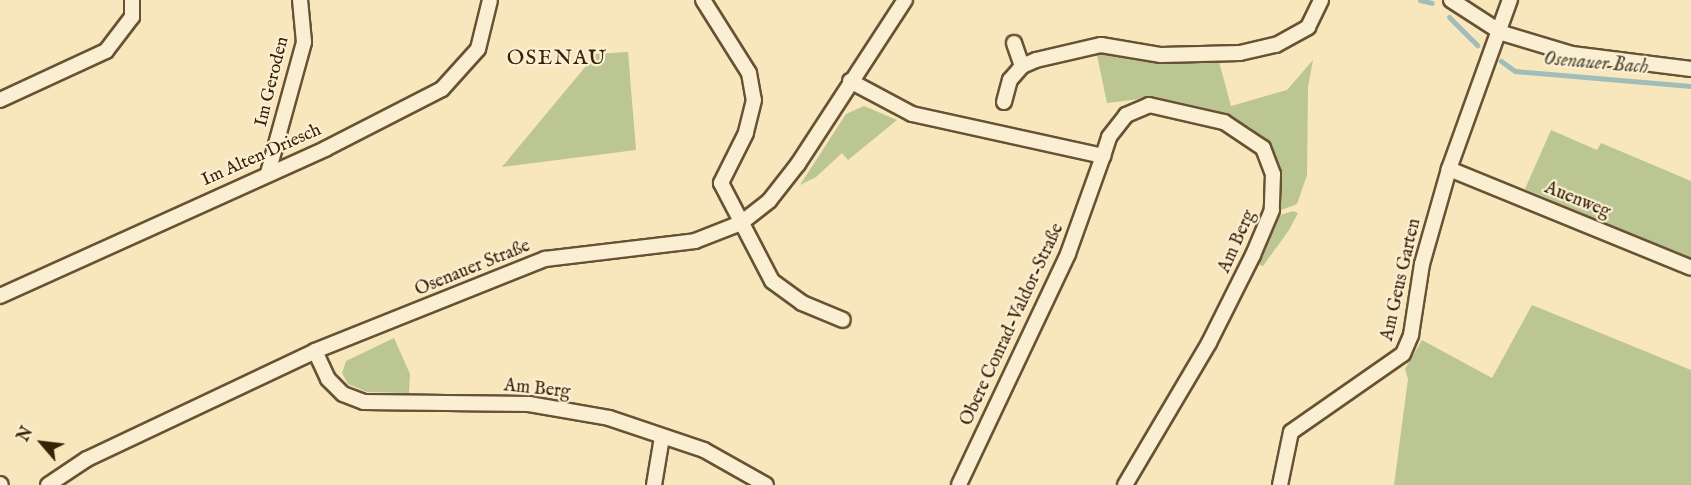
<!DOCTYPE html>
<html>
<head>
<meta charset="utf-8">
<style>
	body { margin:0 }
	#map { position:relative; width:1691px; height:485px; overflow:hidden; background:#f8e6bc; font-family:"IM FELL English",serif }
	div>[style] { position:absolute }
	.green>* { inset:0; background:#bbc692 }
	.stream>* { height:5px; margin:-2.5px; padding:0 2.5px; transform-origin:2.5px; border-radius:2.5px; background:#a1bdba }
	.roads { filter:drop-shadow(2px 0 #695233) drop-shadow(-2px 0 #695233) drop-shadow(0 2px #695233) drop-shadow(0 -2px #695233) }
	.street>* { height:14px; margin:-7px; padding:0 7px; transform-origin:7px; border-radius:7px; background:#faefd3 }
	span { translate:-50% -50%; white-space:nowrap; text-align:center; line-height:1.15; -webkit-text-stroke:4.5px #faefd3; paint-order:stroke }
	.street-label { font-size:18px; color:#392105 }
	.water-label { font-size:20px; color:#58503b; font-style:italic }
	.quarter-label { font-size:21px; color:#392105; letter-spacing:1.5px }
	.north { position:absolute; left:12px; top:413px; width:60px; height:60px; -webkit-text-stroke:4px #faefd3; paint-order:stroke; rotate:298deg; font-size:16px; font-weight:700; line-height:24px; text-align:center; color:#392105 }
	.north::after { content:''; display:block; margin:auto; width:21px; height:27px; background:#392105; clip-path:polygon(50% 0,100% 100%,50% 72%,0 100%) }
</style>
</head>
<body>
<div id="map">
	<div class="green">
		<i style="clip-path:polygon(628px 52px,636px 150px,502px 167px,596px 54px)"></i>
		<i style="clip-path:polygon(1115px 54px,1155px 61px,1218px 58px,1231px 106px,1287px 90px,1313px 60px,1308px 87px,1307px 175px,1297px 204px,1276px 212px,1269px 145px,1251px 128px,1224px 113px,1155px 97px,1107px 103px,1097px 55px)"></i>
		<i style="clip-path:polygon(864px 106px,897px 120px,848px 160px,842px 153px,816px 177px,800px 185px,846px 114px)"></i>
		<i style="clip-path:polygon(1551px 130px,1597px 150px,1601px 143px,1691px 181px,1691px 259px,1525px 189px)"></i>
		<i style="clip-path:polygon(1293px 211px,1298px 213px,1289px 230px,1263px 266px,1258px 264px,1275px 217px)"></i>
		<i style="clip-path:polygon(1532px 305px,1691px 370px,1691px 485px,1394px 485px,1408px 379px,1405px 369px,1422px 340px,1492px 378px)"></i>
		<i style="clip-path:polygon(394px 338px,410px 374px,409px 393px,367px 392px,348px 384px,342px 373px,346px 361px)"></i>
	</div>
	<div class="stream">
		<i style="left:1420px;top:0;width:12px;rotate:14deg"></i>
		<i style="left:1449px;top:17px;width:40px;rotate:45deg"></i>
		<i style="left:1501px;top:61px;width:17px;rotate:36deg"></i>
		<i style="left:1515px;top:71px;width:177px;rotate:4.9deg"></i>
	</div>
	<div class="roads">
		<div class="street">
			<i style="left:703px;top:0;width:86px;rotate:57.8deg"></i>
			<i style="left:749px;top:73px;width:27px;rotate:80deg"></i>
			<i style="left:754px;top:100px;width:34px;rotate:104deg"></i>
			<i style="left:746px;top:133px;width:56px;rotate:116.6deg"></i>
			<i style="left:721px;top:183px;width:110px;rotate:62.5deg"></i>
			<i style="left:772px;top:281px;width:37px;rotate:36deg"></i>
			<i style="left:802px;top:303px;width:44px;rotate:22.5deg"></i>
			<i style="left:1451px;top:0;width:61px;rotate:32.9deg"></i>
			<i style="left:1502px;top:33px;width:73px;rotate:16.7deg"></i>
			<i style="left:1572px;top:54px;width:120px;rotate:7.2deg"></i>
			<i style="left:1014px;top:43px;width:24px;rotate:71deg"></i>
			<i style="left:850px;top:81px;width:70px;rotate:28deg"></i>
			<i style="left:912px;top:114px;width:196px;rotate:12.4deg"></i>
			<i style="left:1103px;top:156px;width:104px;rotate:109.7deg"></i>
			<i style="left:1068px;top:254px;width:255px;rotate:115.3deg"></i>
			<i style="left:0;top:100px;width:117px;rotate:-24.8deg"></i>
			<i style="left:106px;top:51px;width:43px;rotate:-52.6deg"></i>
			<i style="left:132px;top:17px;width:17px;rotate:-90deg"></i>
			<i style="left:1004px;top:102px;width:23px;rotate:-75deg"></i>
			<i style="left:1010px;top:80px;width:18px;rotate:-49deg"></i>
			<i style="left:1022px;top:66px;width:15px;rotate:-23deg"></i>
			<i style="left:1036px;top:60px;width:67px;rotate:-13deg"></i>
			<i style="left:1101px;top:45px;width:61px;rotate:9.5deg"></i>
			<i style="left:1161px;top:55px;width:79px;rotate:-1.5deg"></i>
			<i style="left:1240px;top:53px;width:37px;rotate:-13deg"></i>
			<i style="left:1276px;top:45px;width:37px;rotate:-29deg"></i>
			<i style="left:1308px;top:27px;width:30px;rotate:-64deg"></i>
			<i style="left:1103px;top:156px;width:20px;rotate:-72deg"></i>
			<i style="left:1109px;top:137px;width:28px;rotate:-52deg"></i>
			<i style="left:1126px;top:115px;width:25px;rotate:-23deg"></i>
			<i style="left:1149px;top:105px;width:77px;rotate:12.8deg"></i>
			<i style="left:1224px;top:122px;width:47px;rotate:33.7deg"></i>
			<i style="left:1263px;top:148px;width:28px;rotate:69deg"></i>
			<i style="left:1273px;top:174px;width:36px;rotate:92deg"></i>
			<i style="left:1272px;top:210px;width:49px;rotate:112.9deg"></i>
			<i style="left:1253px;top:255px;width:98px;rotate:116.6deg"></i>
			<i style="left:1209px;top:343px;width:165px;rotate:120.6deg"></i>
			<i style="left:1449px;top:169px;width:261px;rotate:22.2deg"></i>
			<i style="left:268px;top:173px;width:136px;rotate:-74.6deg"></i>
			<i style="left:304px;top:42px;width:42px;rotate:-95.4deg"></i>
			<i style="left:0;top:296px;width:357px;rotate:-24.3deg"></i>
			<i style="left:325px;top:149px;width:131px;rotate:-27.1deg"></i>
			<i style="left:442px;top:89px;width:54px;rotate:-48deg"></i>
			<i style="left:478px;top:49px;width:50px;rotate:-76.2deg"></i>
			<i style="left:315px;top:351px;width:31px;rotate:65deg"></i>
			<i style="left:328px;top:379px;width:21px;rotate:45deg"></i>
			<i style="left:343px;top:394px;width:22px;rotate:21deg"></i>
			<i style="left:364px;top:402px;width:165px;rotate:0.7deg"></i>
			<i style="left:529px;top:404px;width:81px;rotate:9.9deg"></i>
			<i style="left:609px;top:418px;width:100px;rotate:18.6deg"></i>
			<i style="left:704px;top:450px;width:71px;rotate:29.4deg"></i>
			<i style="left:0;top:484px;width:1px;rotate:45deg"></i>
			<i style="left:48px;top:485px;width:47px;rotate:-33.7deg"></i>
			<i style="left:87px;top:459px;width:252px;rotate:-25.3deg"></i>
			<i style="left:315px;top:351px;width:248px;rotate:-21.8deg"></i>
			<i style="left:545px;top:259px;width:151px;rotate:-6.8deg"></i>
			<i style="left:695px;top:241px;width:49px;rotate:-21.4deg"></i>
			<i style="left:741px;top:223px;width:36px;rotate:-38deg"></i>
			<i style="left:769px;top:201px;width:47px;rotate:-51.9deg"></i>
			<i style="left:798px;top:164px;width:196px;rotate:-56.9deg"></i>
			<i style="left:654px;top:485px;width:49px;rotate:-80.5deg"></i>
			<i style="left:1280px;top:485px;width:54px;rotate:-78.3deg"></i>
			<i style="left:1291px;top:432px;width:136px;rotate:-34.9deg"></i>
			<i style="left:1403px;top:354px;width:21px;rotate:-67deg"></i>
			<i style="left:1411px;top:335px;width:72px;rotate:-81.2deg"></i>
			<i style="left:1422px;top:264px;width:99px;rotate:-74.1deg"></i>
			<i style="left:1449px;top:169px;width:180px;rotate:-70.2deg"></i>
		</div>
	</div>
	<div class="street-label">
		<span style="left:273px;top:82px;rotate:-76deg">Im Geroden</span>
		<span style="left:262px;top:156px;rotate:-24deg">Im Alten Driesch</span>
		<span style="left:1577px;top:201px;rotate:22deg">Auenweg</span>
		<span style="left:1238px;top:242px;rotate:-66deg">Am Berg</span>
		<span style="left:473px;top:269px;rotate:-22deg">Osenauer Straße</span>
		<span style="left:1402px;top:280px;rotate:-77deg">Am Geus Garten</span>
		<span style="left:1013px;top:325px;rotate:-65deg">Obere Conrad-Valdor-Straße</span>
		<span style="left:537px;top:390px;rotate:6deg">Am Berg</span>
	</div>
	<div class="water-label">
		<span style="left:1596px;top:63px;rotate:5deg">Osenauer Bach</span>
	</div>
	<div class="quarter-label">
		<span style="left:557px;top:59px">OSENAU</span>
	</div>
	<div class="north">N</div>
</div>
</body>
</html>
